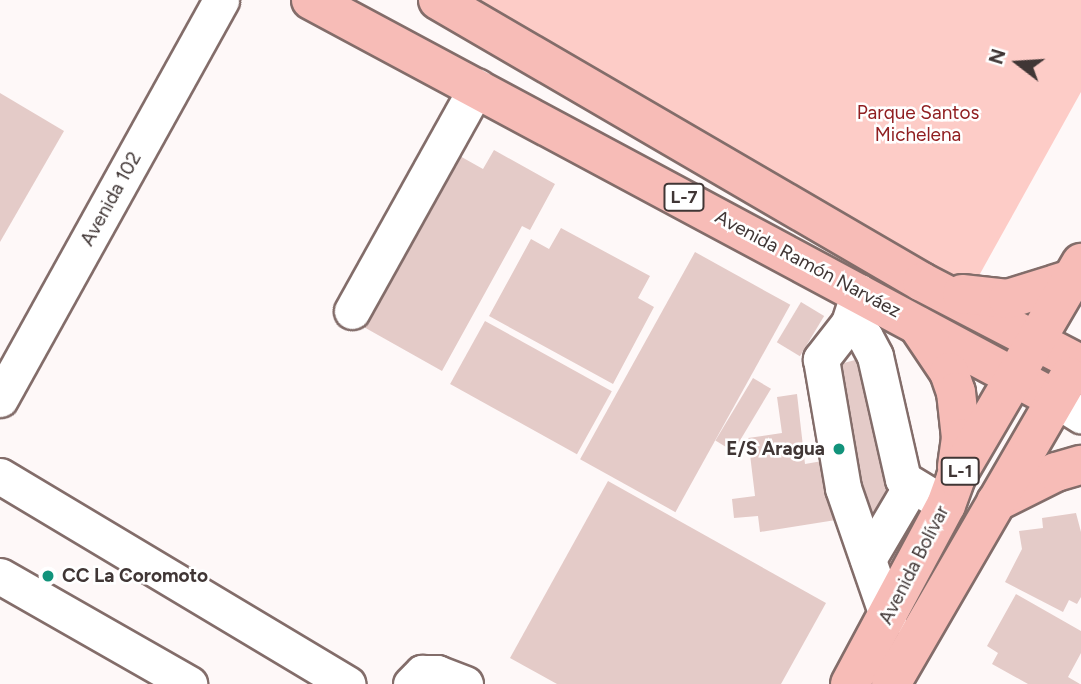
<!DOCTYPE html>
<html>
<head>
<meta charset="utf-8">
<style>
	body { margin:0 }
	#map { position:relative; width:1081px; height:684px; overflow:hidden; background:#fef8f8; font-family:Figtree,sans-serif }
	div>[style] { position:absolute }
	.green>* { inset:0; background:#fdccc7 }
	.building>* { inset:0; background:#e4cbc8; transform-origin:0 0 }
	.roads { filter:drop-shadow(2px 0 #836d6a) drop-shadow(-2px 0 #836d6a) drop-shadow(0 2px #836d6a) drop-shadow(0 -2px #836d6a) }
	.minor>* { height:35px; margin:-17.5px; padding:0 17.5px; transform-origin:17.5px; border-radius:17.5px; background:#fff }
	.major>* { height:38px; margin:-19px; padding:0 19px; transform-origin:19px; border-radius:19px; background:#f7bcb7 }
	.dots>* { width:19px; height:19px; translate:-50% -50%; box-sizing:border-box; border:4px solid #fff; border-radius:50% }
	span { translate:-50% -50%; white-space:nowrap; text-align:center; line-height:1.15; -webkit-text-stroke:5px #fff; paint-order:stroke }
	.shield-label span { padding:2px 5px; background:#fff; border:2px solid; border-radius:5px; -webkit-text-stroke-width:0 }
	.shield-label { font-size:18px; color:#403635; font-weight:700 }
	.park-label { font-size:19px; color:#901f21 }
	.street-label { font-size:19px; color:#403635 }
	.poi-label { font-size:19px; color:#403635; font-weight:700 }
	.right { translate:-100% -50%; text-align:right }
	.left { translate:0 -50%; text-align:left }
	.north { position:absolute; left:983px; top:28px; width:70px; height:70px; -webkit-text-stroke:5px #fff; paint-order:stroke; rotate:287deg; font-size:19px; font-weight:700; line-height:28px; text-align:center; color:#403635 }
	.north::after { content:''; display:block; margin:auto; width:24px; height:32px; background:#403635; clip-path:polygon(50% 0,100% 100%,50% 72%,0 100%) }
</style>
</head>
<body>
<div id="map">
	<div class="green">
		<i style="clip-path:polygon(462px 0,1081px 0,1081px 92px,966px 299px)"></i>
	</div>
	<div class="building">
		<i style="clip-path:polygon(0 93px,64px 131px,0 242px)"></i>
		<i style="clip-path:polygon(494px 150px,555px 184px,530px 230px,522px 226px,442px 371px,362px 326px,458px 155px,483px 169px)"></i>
		<i style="clip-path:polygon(561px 228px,650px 276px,638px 298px,654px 307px,613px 384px,489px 316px,531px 239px,549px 249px)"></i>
		<i style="left:695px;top:252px;width:109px;height:237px;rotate:29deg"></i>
		<i style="left:801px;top:302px;width:27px;height:47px;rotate:31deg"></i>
		<i style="left:485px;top:321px;width:145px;height:72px;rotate:29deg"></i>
		<i style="clip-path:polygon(866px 357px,898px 530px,861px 516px,760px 532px,758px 516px,734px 518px,732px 499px,755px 496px,748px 438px,782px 433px,777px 397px,797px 394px,805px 464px,851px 456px,833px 366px)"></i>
		<i style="left:753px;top:378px;width:21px;height:73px;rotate:31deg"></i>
		<i style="clip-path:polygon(608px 481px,826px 603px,781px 684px,557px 684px,510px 658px)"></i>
		<i style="clip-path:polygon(1076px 513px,1081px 532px,1081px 597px,1077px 604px,1069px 600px,1063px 612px,1005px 582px,1022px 549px,1019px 531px,1043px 528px,1042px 518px)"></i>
		<i style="clip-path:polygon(1016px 594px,1081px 631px,1081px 653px,1068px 677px,1080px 684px,1028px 684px,992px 664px,998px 653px,987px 646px)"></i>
	</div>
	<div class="roads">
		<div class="minor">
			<i style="left:859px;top:292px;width:33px;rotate:108deg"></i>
			<i style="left:849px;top:323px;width:46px;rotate:127.9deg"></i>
			<i style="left:821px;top:359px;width:131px;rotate:80.3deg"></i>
			<i style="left:843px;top:488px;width:138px;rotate:70.9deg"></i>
			<i style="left:352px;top:311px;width:257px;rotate:-60.9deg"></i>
			<i style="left:849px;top:323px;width:21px;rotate:41deg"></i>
			<i style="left:865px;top:337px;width:21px;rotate:62deg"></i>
			<i style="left:875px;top:356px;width:126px;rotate:77.2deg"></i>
			<i style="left:903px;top:479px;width:50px;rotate:31.2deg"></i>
			<i style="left:0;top:399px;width:456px;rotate:-61deg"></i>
			<i style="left:1055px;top:399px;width:31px;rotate:32deg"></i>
			<i style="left:0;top:476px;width:405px;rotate:30.9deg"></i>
			<i style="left:868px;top:559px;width:85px;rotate:-59.5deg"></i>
			<i style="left:0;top:576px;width:218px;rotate:29.7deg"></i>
			<i style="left:411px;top:684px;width:16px;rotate:-45deg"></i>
			<i style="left:422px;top:673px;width:15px"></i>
			<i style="left:437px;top:673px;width:30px;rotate:21deg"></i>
		</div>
		<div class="major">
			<i style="left:311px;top:0;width:844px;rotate:28.2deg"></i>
			<i style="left:438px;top:0;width:560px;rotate:30.23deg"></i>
			<i style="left:922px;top:282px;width:176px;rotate:27.4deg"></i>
			<i style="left:962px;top:294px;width:46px;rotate:6.2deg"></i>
			<i style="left:1008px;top:299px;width:67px;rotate:-17.4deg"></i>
			<i style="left:918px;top:326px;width:55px;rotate:56deg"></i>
			<i style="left:949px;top:372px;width:21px;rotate:71deg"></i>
			<i style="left:956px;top:392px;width:46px;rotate:83.8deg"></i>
			<i style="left:961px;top:438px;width:29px;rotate:98deg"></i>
			<i style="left:996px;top:502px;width:67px;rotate:-26.6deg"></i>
			<i style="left:1056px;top:472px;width:26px;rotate:-16deg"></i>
			<i style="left:850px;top:684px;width:203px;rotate:-61.8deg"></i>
			<i style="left:946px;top:505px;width:30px;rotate:-70deg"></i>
			<i style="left:956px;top:477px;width:248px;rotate:-59.7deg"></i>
			<i style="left:891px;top:684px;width:355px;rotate:-59.9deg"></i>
		</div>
	</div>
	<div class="dots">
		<i style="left:839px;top:449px;background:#12937b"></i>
		<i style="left:48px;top:576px;background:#12937b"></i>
	</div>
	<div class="shield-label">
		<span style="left:684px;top:197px">L-7</span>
		<span style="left:960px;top:471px">L-1</span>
	</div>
	<div class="park-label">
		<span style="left:918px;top:124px">Parque Santos<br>Michelena</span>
	</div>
	<div class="street-label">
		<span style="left:111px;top:199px;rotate:-61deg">Avenida 102</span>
		<span style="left:808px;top:264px;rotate:28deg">Avenida Ramón Narváez</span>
		<span style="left:914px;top:565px;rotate:-63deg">Avenida Bolívar</span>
	</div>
	<div class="poi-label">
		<span class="right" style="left:825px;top:449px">E/S Aragua</span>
		<span class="left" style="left:62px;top:576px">CC La Coromoto</span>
	</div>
	<div class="north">N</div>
</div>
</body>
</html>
